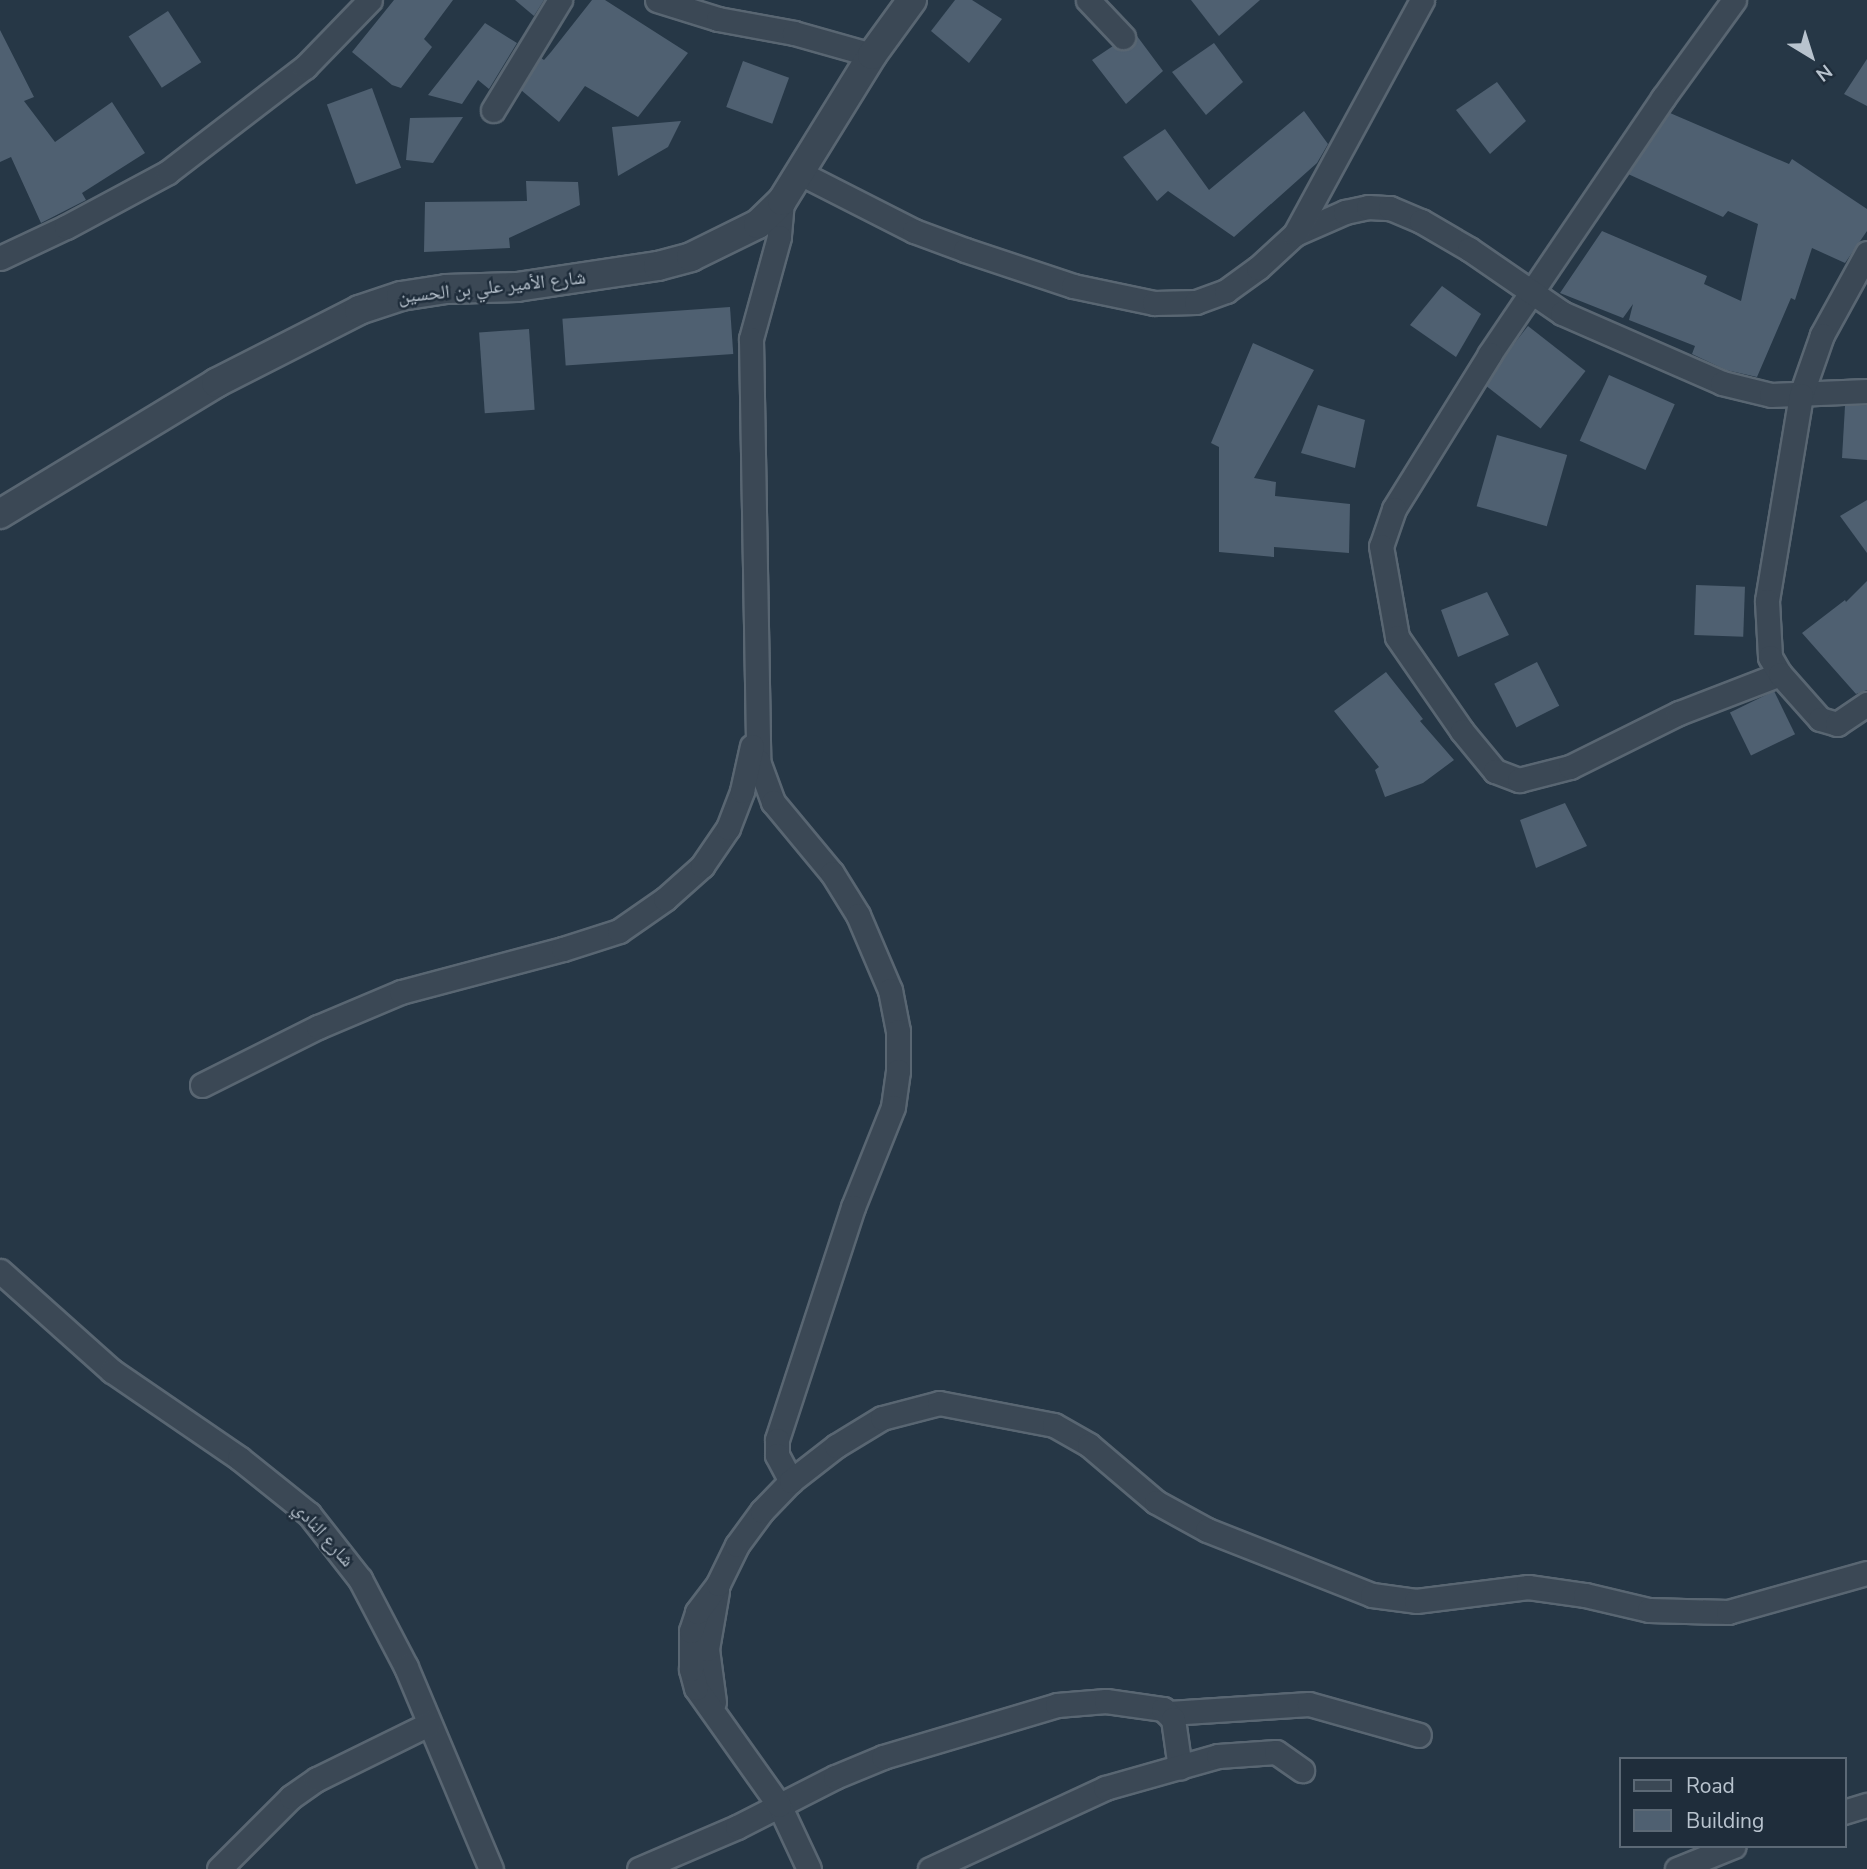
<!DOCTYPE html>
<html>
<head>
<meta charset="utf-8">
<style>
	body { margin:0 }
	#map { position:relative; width:1867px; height:1869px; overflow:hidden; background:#263746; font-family:"Nunito Sans","Noto Naskh Arabic",sans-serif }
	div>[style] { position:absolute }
	.building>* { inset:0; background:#4f6071; transform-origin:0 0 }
	.roads { filter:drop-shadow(2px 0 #596672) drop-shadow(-2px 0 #596672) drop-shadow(0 2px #596672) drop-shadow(0 -2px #596672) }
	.minor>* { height:23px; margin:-11.5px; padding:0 11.5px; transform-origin:11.5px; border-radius:11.5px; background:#3b4855 }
	.tertiary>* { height:28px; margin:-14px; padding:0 14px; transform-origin:14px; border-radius:14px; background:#3b4855 }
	span { translate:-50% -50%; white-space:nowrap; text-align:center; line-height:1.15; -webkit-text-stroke:5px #1f2d3b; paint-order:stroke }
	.street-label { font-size:19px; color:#b8c3ce }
	.legend { position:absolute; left:1619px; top:1757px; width:228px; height:91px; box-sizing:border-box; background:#1f2d3b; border:2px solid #5c6976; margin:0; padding:9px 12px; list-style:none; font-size:21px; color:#b8c3ce }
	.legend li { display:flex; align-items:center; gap:14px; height:35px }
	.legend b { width:35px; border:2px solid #5c6976 }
	.north { position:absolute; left:1776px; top:21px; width:70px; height:70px; -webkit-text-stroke:5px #1f2d3b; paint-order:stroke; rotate:142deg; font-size:19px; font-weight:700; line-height:28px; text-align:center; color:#b8c3ce }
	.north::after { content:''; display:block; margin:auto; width:24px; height:32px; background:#b8c3ce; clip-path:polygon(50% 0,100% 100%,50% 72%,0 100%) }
</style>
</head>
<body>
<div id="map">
	<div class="building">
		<i style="clip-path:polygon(394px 0,453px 0,424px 39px,432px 47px,401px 88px,392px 85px,352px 52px)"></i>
		<i style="clip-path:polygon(515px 0,544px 0,534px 16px)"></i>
		<i style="clip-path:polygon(592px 0,605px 0,688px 53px,638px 117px,585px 86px,559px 122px,521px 90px,541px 58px,544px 60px,551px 52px)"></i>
		<i style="clip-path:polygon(955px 0,972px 0,1002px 19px,969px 63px,931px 31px)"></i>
		<i style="clip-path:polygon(1191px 0,1260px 0,1219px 36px)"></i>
		<i style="left:168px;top:11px;width:61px;height:47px;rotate:57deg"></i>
		<i style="clip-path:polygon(485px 23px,517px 43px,489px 89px,478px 80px,462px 104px,428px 95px)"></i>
		<i style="clip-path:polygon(0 30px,34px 97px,24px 101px,55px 142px,112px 102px,145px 153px,82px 193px,86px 200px,41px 223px,11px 157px,0 162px)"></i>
		<i style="clip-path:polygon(1137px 36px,1163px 71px,1126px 104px,1092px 60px,1113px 46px,1120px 51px,1132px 48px)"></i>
		<i style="clip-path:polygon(1214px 43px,1243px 82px,1206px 115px,1172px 72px)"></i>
		<i style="clip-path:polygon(1867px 59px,1867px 106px,1844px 94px)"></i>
		<i style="left:743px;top:61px;width:49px;height:49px;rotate:20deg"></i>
		<i style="clip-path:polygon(1497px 82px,1526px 121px,1490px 154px,1456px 110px)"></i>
		<i style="left:372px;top:88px;width:85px;height:48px;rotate:70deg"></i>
		<i style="clip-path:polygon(1304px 111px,1328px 144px,1317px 163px,1234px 237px,1168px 191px,1157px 201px,1123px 157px,1165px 129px,1209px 190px)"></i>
		<i style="clip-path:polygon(1670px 113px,1789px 164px,1792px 159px,1867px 209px,1867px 231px,1845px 263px,1812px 248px,1795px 300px,1791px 298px,1757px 377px,1726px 370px,1692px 354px,1695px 346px,1629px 320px,1633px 304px,1623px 318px,1560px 293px,1602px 231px,1707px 276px,1704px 284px,1741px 301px,1758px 224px,1728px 211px,1723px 217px,1628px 174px)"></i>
		<i style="clip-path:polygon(463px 117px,433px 163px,406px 160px,410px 118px)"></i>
		<i style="clip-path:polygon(681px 121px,668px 147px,618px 176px,612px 127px)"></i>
		<i style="clip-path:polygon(526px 181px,578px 182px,580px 205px,509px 238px,510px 248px,424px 252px,425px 202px,527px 201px)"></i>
		<i style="clip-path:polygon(1442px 286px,1481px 314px,1456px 357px,1410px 325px)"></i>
		<i style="left:730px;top:307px;width:47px;height:168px;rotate:86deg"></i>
		<i style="left:1528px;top:326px;width:73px;height:73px;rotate:38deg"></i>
		<i style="left:529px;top:329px;width:81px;height:50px;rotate:86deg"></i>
		<i style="clip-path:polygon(1253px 343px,1314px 370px,1254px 478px,1276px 482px,1275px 496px,1350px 504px,1349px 553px,1274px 547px,1274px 557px,1219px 552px,1219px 447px,1211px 443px)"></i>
		<i style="left:1609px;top:375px;width:72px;height:72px;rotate:24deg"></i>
		<i style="clip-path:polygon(1318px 405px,1365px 420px,1355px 468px,1301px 453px)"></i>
		<i style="clip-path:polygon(1867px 405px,1867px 460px,1842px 458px,1845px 406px)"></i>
		<i style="left:1497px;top:435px;width:73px;height:74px;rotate:16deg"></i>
		<i style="clip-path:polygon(1867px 500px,1867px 553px,1840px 516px)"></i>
		<i style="clip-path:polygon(1867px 581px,1867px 690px,1856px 694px,1802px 633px,1845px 600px,1846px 602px)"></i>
		<i style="left:1696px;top:585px;width:49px;height:50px;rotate:2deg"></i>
		<i style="clip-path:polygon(1487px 592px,1509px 635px,1458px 657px,1441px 610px)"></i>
		<i style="left:1537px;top:662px;width:49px;height:48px;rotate:63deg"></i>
		<i style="clip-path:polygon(1386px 672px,1423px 719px,1420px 721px,1454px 760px,1423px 783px,1385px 797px,1375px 770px,1379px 767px,1334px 711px)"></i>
		<i style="left:1774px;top:691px;width:48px;height:49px;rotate:64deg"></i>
		<i style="clip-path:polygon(1565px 803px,1587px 846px,1536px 868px,1520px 820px)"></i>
	</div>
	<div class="roads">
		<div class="minor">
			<i style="left:657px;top:0;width:64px;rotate:17.3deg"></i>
			<i style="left:718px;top:19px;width:77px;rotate:10.4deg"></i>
			<i style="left:794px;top:33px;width:81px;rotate:15.8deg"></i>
			<i style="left:1088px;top:0;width:51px;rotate:46.6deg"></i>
			<i style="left:1734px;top:0;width:121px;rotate:125.9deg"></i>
			<i style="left:1663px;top:98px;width:309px;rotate:124.1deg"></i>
			<i style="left:1490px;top:354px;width:182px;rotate:121.8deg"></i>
			<i style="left:1394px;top:509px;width:39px;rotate:109deg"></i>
			<i style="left:1381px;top:546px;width:92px;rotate:80deg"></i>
			<i style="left:1397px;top:637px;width:114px;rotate:55.3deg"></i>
			<i style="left:1462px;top:731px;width:52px;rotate:50.5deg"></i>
			<i style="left:1495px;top:771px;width:26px;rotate:21deg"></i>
			<i style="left:1519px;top:780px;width:53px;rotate:-14.3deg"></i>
			<i style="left:1570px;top:767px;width:122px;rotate:-26.4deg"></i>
			<i style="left:1679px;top:713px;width:108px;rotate:-21.1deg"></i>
			<i style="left:493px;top:110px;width:129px;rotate:-58.7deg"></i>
			<i style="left:800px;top:173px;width:128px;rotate:27deg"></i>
			<i style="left:914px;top:231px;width:54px;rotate:20.4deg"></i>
			<i style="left:965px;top:250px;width:114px;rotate:18.4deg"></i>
			<i style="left:1073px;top:286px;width:83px;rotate:11.9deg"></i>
			<i style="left:1154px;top:303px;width:42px;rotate:-1.4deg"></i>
			<i style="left:1196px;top:302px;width:32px;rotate:-20deg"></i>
			<i style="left:1226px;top:291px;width:39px;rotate:-36deg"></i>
			<i style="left:1258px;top:268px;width:50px;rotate:-42.6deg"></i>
			<i style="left:1295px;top:234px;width:55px;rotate:-23.7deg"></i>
			<i style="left:1345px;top:212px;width:24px;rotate:-12deg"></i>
			<i style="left:1368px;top:207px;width:22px;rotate:3deg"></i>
			<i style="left:1390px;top:208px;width:34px;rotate:23deg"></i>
			<i style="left:1421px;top:221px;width:56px;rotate:30.3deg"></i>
			<i style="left:1469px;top:249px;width:113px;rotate:34.5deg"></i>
			<i style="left:1562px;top:313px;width:175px;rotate:23.6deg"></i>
			<i style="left:1722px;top:383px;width:50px;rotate:13.8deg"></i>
			<i style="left:1771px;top:395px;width:96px;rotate:-2.4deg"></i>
			<i style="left:782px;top:201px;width:36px;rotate:95deg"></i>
			<i style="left:779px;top:237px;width:106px;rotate:105.4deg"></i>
			<i style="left:751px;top:339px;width:422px;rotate:89deg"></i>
			<i style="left:758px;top:761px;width:44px;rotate:69.9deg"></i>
			<i style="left:773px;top:802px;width:92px;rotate:50.3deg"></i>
			<i style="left:832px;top:873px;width:49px;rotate:58.2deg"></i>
			<i style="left:858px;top:915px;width:82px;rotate:66.9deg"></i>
			<i style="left:890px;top:990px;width:42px;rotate:79deg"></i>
			<i style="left:898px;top:1031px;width:40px;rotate:90deg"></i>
			<i style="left:898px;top:1071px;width:36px;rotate:98deg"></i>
			<i style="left:893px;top:1107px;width:108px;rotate:111.8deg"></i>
			<i style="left:853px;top:1207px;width:245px;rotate:108.1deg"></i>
			<i style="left:777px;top:1440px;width:15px;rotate:90deg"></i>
			<i style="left:777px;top:1455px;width:30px;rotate:62deg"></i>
			<i style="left:1295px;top:234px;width:266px;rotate:-61.5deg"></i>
			<i style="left:1867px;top:253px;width:94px;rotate:118.8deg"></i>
			<i style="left:1822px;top:335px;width:64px;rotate:109.3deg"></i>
			<i style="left:1801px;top:395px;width:209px;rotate:99.4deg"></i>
			<i style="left:1767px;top:601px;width:56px;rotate:86.9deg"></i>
			<i style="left:1770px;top:657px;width:20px;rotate:60deg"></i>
			<i style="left:1780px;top:674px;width:60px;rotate:48.4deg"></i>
			<i style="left:1820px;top:719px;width:18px;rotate:16deg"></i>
			<i style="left:1837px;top:724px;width:36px;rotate:-34deg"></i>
			<i style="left:0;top:258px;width:73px;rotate:-25.2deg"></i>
			<i style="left:66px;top:227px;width:116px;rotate:-28.3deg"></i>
			<i style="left:168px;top:172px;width:173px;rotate:-37.5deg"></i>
			<i style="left:305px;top:67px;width:93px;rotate:-45.9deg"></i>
			<i style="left:202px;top:1085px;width:130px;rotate:-26.6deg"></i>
			<i style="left:318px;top:1027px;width:90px;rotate:-22.9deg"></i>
			<i style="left:401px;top:992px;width:168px;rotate:-14.9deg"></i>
			<i style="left:563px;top:949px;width:59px;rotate:-17.8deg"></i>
			<i style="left:619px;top:931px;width:56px;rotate:-34.8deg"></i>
			<i style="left:665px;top:899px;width:50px;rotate:-41.7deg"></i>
			<i style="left:702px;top:866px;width:46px;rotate:-55.6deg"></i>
			<i style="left:728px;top:828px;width:40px;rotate:-69deg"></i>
			<i style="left:742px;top:791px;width:46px;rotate:-77.5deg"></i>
			<i style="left:0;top:1271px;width:150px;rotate:41.8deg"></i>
			<i style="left:112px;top:1371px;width:154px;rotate:34.4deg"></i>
			<i style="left:239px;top:1458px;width:90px;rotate:38.7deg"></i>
			<i style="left:309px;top:1514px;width:83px;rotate:51.9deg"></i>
			<i style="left:360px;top:1579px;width:99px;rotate:62.4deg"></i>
			<i style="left:406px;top:1667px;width:219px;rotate:67.2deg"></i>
			<i style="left:714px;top:1702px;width:53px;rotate:-97.5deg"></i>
			<i style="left:707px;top:1649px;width:59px;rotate:-80.2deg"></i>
			<i style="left:1169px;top:1713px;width:140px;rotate:-3.7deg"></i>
			<i style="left:1309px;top:1704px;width:114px;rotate:15.7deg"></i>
			<i style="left:1844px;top:1812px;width:24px;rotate:-17deg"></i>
			<i style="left:219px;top:1869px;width:102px;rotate:-45deg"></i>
			<i style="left:291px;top:1797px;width:32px;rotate:-35deg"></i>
			<i style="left:317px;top:1779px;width:125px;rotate:-26.2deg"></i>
			<i style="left:639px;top:1869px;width:107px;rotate:-23.2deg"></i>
			<i style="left:737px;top:1827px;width:110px;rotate:-27deg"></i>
			<i style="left:835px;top:1777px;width:52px;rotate:-22.6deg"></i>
			<i style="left:883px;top:1757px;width:182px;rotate:-16.6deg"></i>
			<i style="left:1057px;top:1705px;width:49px;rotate:-4.7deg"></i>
			<i style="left:1106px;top:1701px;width:58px;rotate:8deg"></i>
			<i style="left:1163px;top:1709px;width:14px;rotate:45deg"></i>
			<i style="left:1173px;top:1719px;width:49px;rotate:81.9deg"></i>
			<i style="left:809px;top:1869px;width:71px;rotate:-115.1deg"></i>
			<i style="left:779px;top:1805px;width:143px;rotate:-125.4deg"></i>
			<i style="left:696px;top:1688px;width:20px;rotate:-105deg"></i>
			<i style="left:691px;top:1669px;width:38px;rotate:-90deg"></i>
			<i style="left:691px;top:1631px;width:20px;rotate:-72deg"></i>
			<i style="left:697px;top:1612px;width:35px;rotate:-53deg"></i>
			<i style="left:718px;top:1584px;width:43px;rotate:-64deg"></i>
			<i style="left:737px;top:1545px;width:42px;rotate:-53.7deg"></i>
			<i style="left:762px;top:1511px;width:42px;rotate:-46deg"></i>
			<i style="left:791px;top:1481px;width:57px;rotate:-37.9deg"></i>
			<i style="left:836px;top:1446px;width:54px;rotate:-31.3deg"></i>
			<i style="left:882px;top:1418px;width:59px;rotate:-14.7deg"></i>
			<i style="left:939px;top:1403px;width:117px;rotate:10.8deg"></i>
			<i style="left:1054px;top:1425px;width:40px;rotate:29.7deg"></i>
			<i style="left:1089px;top:1445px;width:88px;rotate:40.4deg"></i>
			<i style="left:1156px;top:1502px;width:58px;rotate:28.8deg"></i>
			<i style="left:1207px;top:1530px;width:177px;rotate:21.5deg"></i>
			<i style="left:1372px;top:1595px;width:44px;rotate:7.8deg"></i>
			<i style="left:1416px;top:1601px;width:113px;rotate:-7.1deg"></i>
			<i style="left:1528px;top:1587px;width:58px;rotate:8deg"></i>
			<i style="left:1585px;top:1595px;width:66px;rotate:13.2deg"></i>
			<i style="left:1649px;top:1610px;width:79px;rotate:1.5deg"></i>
			<i style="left:1728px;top:1612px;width:144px;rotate:-15.7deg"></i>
			<i style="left:930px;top:1869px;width:193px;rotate:-24.8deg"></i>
			<i style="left:1105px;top:1788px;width:117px;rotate:-15.8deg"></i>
			<i style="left:1218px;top:1756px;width:58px;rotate:-3.9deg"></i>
			<i style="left:1276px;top:1752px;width:32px;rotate:35deg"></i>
			<i style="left:1677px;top:1869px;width:61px;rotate:-22deg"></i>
		</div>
		<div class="tertiary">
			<i style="left:0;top:514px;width:253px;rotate:-31.2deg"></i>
			<i style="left:216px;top:383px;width:161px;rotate:-27deg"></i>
			<i style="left:359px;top:310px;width:44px;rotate:-18.4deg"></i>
			<i style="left:401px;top:296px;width:46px;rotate:-8.8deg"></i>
			<i style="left:446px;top:289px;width:71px;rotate:-1.6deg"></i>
			<i style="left:517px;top:287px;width:143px;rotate:-8.5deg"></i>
			<i style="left:658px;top:266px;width:34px;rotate:-15deg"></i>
			<i style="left:691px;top:257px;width:75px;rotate:-26.2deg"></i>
			<i style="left:758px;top:224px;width:33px;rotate:-44deg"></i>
			<i style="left:782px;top:201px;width:172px;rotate:-58.3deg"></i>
			<i style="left:872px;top:55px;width:68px;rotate:-54deg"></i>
		</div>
	</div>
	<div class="street-label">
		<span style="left:492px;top:288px;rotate:-6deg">شارع الأمير علي بن الحسين</span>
		<span style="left:323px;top:1535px;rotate:48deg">شارع النادي</span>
	</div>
	<ul class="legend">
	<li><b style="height:9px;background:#3b4855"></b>Road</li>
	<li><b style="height:19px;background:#4f6071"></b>Building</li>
	</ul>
	<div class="north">N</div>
</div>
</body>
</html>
